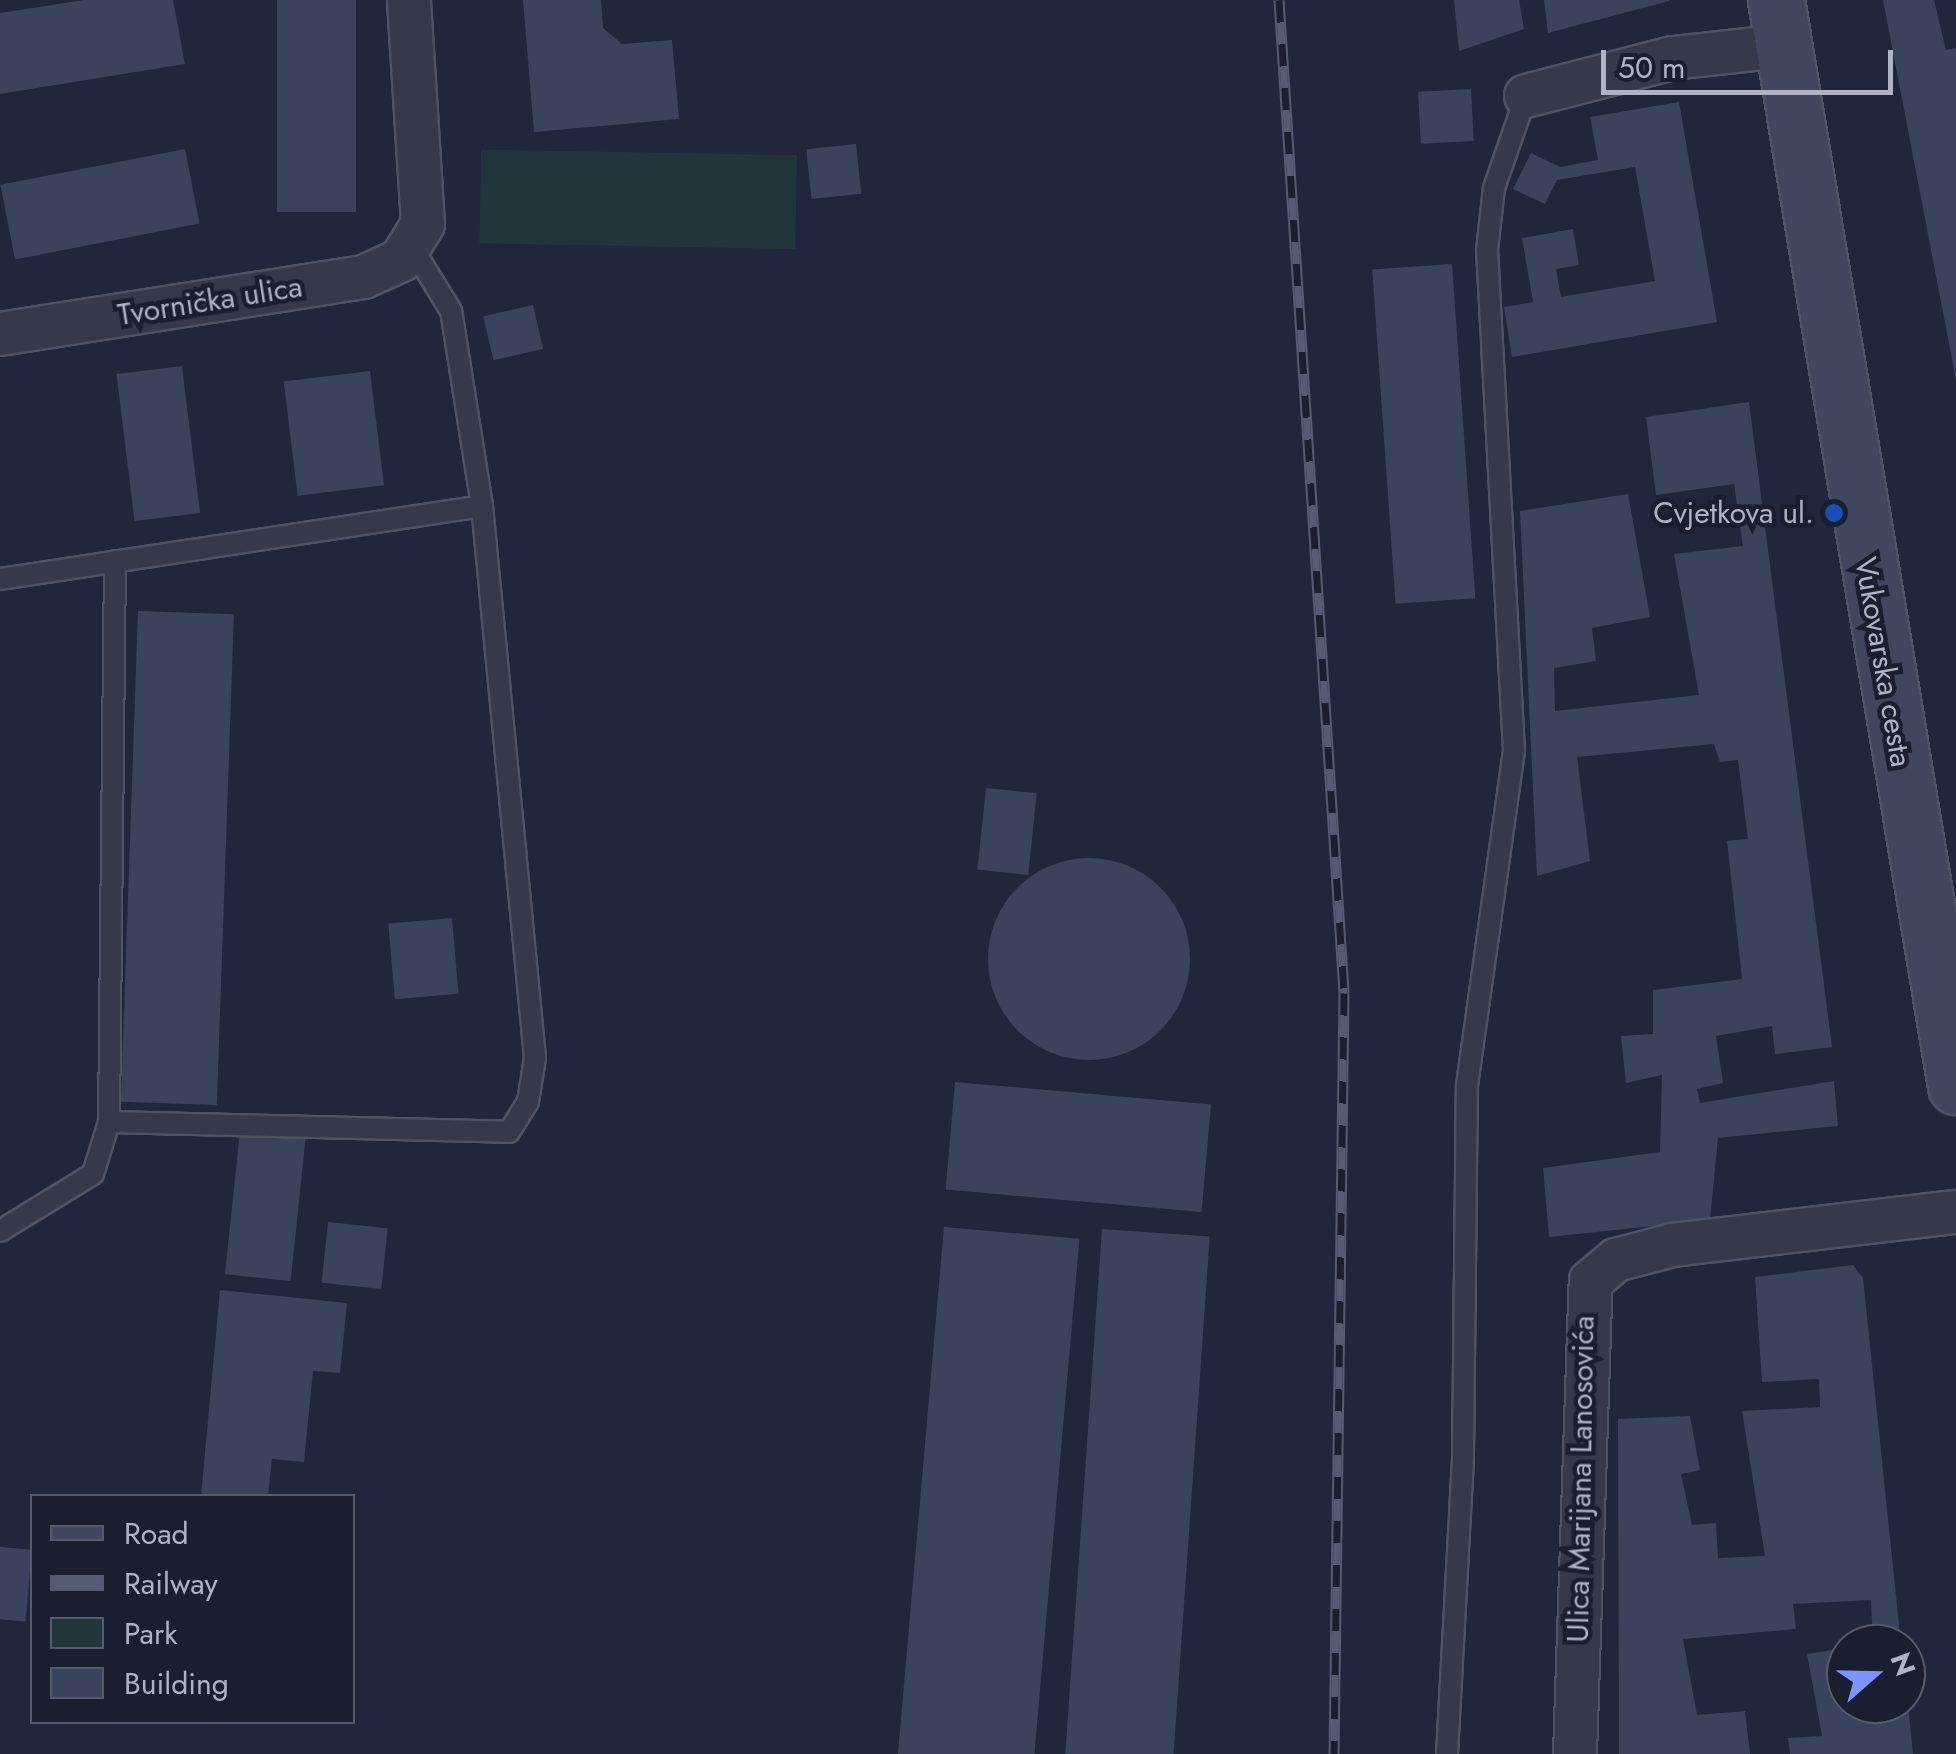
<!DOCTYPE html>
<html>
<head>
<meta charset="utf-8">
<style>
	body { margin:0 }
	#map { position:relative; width:1956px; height:1754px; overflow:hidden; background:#20263b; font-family:Jost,sans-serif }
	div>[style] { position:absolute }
	.green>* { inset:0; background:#22343c; transform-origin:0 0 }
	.building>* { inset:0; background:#3b425c; transform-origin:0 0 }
	.round { border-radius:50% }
	.roads { filter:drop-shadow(2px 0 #4e5366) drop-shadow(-2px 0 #4e5366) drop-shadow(0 2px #4e5366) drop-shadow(0 -2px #4e5366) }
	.lane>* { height:20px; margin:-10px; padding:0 10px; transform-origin:10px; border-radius:10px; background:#34394b }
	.street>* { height:42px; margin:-21px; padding:0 21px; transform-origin:21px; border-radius:21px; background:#34394b }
	.secondary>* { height:55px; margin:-27.5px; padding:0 27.5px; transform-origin:27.5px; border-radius:27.5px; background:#41465f }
	.rail>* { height:11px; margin-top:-5.5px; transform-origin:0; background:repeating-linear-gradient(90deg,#191e30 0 22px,#555b73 0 44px); box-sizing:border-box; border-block:2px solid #555b73 }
	.dots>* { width:28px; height:28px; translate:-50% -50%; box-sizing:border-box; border:5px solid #191e30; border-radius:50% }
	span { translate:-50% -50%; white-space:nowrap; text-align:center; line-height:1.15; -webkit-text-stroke:9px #191e30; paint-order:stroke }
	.street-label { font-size:30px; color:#aeb3c8 }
	.poi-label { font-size:30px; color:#aeb3c8 }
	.right { translate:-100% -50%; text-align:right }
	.legend { position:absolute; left:30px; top:1494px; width:325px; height:230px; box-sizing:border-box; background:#191e30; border:2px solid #555a6d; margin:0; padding:12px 18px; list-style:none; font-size:30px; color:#aeb3c8 }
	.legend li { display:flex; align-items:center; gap:20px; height:50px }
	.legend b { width:50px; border:2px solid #555a6d }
	.north { position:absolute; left:1826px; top:1624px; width:100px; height:100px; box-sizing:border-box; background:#191e30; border:2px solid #555a6d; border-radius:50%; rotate:70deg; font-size:28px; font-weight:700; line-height:40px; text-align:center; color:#aeb3c8 }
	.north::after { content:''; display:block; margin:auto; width:35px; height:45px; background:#7c94ff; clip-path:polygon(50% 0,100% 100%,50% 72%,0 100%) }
	.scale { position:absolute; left:1601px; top:50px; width:292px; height:45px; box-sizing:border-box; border:5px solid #aeb3c8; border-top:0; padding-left:12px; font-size:30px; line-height:35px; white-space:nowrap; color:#aeb3c8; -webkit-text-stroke:8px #191e30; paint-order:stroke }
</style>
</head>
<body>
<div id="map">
	<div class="green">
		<i style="left:797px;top:155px;width:94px;height:316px;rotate:91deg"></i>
	</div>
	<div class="building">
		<i style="clip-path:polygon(84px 0,173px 0,185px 64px,0 94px,0 13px)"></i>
		<i style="left:277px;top:0;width:79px;height:212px"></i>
		<i style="clip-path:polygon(523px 0,601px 0,603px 28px,622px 44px,672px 40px,679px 119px,534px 132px)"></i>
		<i style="clip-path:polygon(1454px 0,1519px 0,1524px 29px,1459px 51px)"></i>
		<i style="clip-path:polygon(1544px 0,1669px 0,1669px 1px,1548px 33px)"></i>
		<i style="clip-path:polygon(1883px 0,1934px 0,1946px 50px,1956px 48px,1956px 380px)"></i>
		<i style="left:1471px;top:89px;width:52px;height:53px;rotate:87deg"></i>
		<i style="clip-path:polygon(1679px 102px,1717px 322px,1512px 357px,1504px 307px,1533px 302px,1522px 238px,1573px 229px,1579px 265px,1556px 269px,1561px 297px,1655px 281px,1635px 167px,1557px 180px,1545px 204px,1513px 189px,1531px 153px,1560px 167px,1598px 160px,1590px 117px)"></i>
		<i style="left:856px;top:144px;width:50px;height:50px;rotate:84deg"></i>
		<i style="left:185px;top:149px;width:76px;height:188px;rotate:79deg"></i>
		<i style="left:1452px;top:264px;width:335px;height:80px;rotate:86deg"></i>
		<i style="left:533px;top:305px;width:45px;height:51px;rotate:77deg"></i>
		<i style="left:182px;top:366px;width:148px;height:66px;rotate:83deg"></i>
		<i style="left:370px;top:371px;width:115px;height:87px;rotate:83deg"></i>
		<i style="clip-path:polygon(1749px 402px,1832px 1047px,1775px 1054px,1772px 1026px,1716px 1036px,1723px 1083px,1697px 1089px,1700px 1103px,1834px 1081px,1838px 1126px,1718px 1138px,1710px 1220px,1549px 1237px,1543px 1168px,1660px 1152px,1662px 1075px,1626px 1083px,1621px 1036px,1653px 1034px,1653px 990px,1742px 979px,1727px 841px,1748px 839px,1738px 760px,1720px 762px,1714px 744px,1577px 757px,1590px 861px,1537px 876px,1520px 511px,1628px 494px,1650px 617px,1592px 628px,1596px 661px,1554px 668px,1555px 711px,1699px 695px,1674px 554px,1743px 546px,1734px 484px,1656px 495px,1646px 417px)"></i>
		<i style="left:138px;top:611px;width:96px;height:491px;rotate:2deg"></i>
		<i style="left:986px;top:788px;width:51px;height:82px;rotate:6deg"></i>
		<i class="round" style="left:988px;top:858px;width:202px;height:202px"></i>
		<i style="left:452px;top:918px;width:76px;height:64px;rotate:85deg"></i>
		<i style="left:955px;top:1082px;width:257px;height:108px;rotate:5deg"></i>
		<i style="left:240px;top:1131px;width:66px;height:144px;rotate:6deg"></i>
		<i style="left:328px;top:1222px;width:60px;height:61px;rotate:6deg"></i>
		<i style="left:944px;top:1227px;width:136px;height:529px;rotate:5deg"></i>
		<i style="left:1102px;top:1229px;width:108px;height:528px;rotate:4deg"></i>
		<i style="clip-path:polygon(1853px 1265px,1863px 1278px,1901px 1644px,1873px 1644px,1871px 1600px,1793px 1604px,1796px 1629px,1683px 1639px,1697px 1715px,1745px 1711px,1750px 1754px,1619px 1754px,1618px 1419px,1690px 1416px,1700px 1470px,1681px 1474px,1692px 1525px,1716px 1523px,1718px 1558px,1765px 1556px,1742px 1411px,1820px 1407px,1819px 1379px,1762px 1382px,1755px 1277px)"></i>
		<i style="clip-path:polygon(220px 1290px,347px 1303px,340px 1373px,313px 1371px,304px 1462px,272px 1459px,268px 1496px,201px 1496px)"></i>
		<i style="left:0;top:1547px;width:32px;height:72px;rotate:5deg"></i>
		<i style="clip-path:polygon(1846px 1648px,1846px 1704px,1908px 1704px,1913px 1754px,1790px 1754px,1788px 1738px,1822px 1736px,1807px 1654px)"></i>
	</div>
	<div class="roads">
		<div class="lane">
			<i style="left:0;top:579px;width:487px;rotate:-8.6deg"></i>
			<i style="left:109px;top:1122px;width:561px;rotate:-89.39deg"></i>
			<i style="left:0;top:1231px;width:109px;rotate:-31.5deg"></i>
			<i style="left:93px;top:1174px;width:54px;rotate:-72.9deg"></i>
			<i style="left:109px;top:1122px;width:400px;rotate:1.4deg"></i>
			<i style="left:509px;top:1132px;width:36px;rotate:-58deg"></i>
			<i style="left:528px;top:1102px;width:45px;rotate:-81deg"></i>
			<i style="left:535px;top:1058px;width:555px;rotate:-95.48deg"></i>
			<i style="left:482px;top:506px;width:197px;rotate:-99deg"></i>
			<i style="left:451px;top:311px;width:73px;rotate:-121.5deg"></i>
			<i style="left:1447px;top:1754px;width:297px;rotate:-86.9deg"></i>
			<i style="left:1463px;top:1457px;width:372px;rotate:-89.4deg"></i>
			<i style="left:1467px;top:1085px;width:337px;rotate:-82deg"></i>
			<i style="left:1514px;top:751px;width:502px;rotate:-93.08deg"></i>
			<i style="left:1487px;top:250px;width:62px;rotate:-83.6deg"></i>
			<i style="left:1494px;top:188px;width:97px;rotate:-70.8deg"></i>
		</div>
		<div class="street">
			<i style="left:1526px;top:96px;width:152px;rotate:-14.5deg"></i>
			<i style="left:1673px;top:58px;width:109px;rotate:-6.3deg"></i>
			<i style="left:0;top:334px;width:368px;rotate:-8.9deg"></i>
			<i style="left:364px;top:277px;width:41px;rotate:-24.7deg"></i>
			<i style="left:401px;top:260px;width:42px;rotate:-58.6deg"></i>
			<i style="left:423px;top:224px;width:224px;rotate:-93.6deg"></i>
			<i style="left:1575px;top:1754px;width:473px;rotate:-88.1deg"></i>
			<i style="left:1591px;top:1281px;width:33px;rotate:-40deg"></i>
			<i style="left:1616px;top:1260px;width:59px;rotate:-14.7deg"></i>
			<i style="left:1673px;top:1245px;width:285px;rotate:-6.7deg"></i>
		</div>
		<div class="secondary">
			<i style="left:1776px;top:0;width:1101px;rotate:80.59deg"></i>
		</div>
	</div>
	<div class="rail">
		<i style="left:1279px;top:0;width:995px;rotate:86.25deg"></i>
		<i style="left:1344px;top:993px;width:761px;rotate:90.75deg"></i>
	</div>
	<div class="dots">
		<i style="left:1834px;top:513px;background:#1a4fb4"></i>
	</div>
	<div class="street-label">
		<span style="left:210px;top:301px;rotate:-9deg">Tvornička ulica</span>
		<span style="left:1883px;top:662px;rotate:80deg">Vukovarska cesta</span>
		<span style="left:1581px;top:1479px;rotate:-89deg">Ulica Marijana Lanosovića</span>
	</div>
	<div class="poi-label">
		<span class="right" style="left:1814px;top:513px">Cvjetkova ul.</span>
	</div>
	<ul class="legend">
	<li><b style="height:12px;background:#41465f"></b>Road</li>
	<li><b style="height:12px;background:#555b73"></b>Railway</li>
	<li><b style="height:28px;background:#22343c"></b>Park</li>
	<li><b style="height:28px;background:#3b425c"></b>Building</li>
	</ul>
	<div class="north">N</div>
	<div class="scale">50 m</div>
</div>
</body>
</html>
